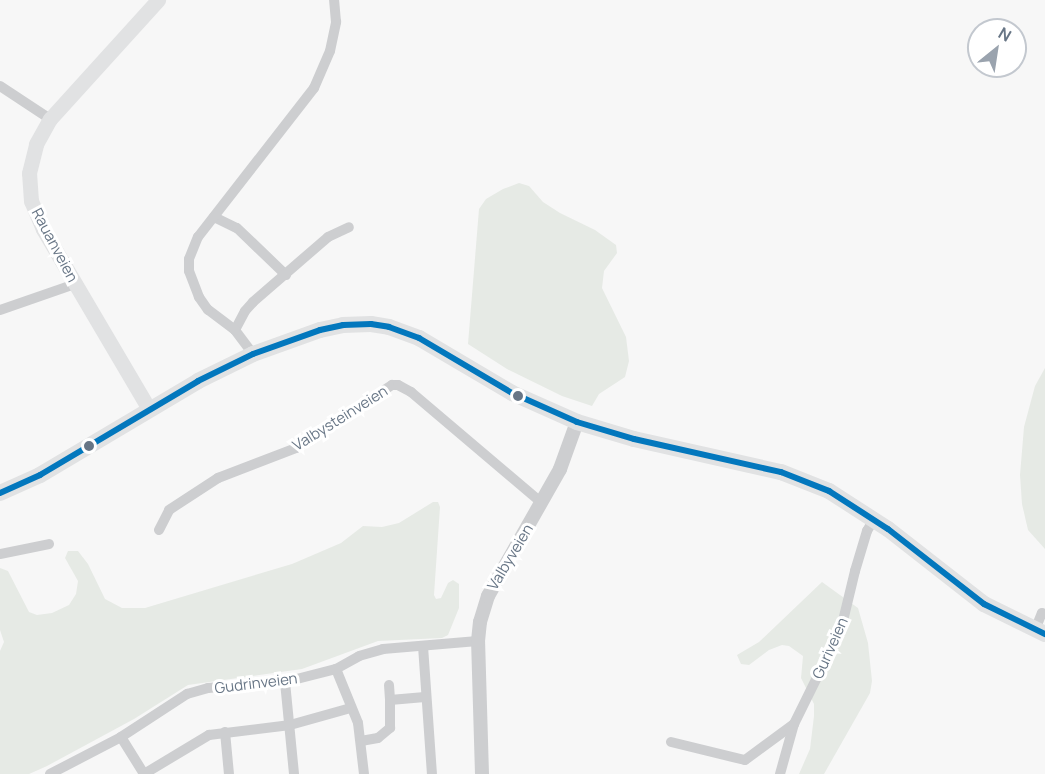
<!DOCTYPE html>
<html>
<head>
<meta charset="utf-8">
<style>
	body { margin:0 }
	#map { position:relative; width:1045px; height:774px; overflow:hidden; background:#f7f7f7; font-family:Manrope,sans-serif }
	div>[style] { position:absolute }
	.green>* { inset:0; background:#e6eae5 }
	.minor>* { height:10px; margin:-5px; padding:0 5px; transform-origin:5px; border-radius:5px; background:#cdced0 }
	.tertiary>* { height:14px; margin:-7px; padding:0 7px; transform-origin:7px; border-radius:7px; background:#cdced0 }
	.secondary>* { height:15px; margin:-7.5px; padding:0 7.5px; transform-origin:7.5px; border-radius:7.5px; background:#e1e2e3 }
	.primary>* { height:16px; margin:-8px; padding:0 8px; transform-origin:8px; border-radius:8px; background:#e1e2e3 }
	.bus-1>* { height:6px; margin:-3px; padding:0 3px; transform-origin:3px; border-radius:3px; background:#0277bd }
	.dots>* { width:16px; height:16px; translate:-50% -50%; box-sizing:border-box; border:3px solid #fff; border-radius:50% }
	span { translate:-50% -50%; white-space:nowrap; text-align:center; line-height:1.15; -webkit-text-stroke:6px #fff; paint-order:stroke }
	.street-label { font-size:15px; color:#687686 }
	.north { position:absolute; left:967px; top:18px; width:60px; height:60px; box-sizing:border-box; background:#fff; border:2px solid #c3c8cf; border-radius:50%; rotate:30deg; font-size:16px; font-weight:700; line-height:24px; text-align:center; color:#687686 }
	.north::after { content:''; display:block; margin:auto; width:21px; height:27px; background:#9aa3ae; clip-path:polygon(50% 0,100% 100%,50% 72%,0 100%) }
</style>
</head>
<body>
<div id="map">
	<div class="green">
		<i style="clip-path:polygon(519px 183px,529px 186px,543px 202px,560px 213px,595px 230px,616px 245px,617px 253px,604px 271px,602px 288px,626px 337px,629px 361px,625px 377px,599px 394px,592px 406px,562px 396px,507px 369px,468px 344px,479px 209px,486px 199px,503px 189px)"></i>
		<i style="clip-path:polygon(1045px 368px,1045px 549px,1028px 530px,1022px 504px,1020px 475px,1024px 427px,1035px 386px)"></i>
		<i style="clip-path:polygon(433px 502px,438px 502px,440px 507px,434px 595px,436px 599px,441px 598px,448px 583px,453px 580px,459px 584px,459px 608px,448px 635px,442px 638px,378px 641px,302px 669px,188px 685px,134px 719px,47px 766px,29px 774px,0 774px,0 651px,4px 642px,0 630px,0 568px,8px 571px,29px 612px,37px 615px,52px 613px,69px 605px,76px 594px,78px 581px,65px 558px,68px 551px,78px 551px,88px 564px,105px 599px,122px 608px,145px 608px,292px 564px,341px 543px,363px 526px,382px 527px,399px 523px)"></i>
		<i style="clip-path:polygon(822px 582px,858px 608px,868px 643px,872px 681px,870px 693px,824px 774px,799px 774px,810px 749px,814px 716px,814px 704px,801px 678px,803px 656px,789px 646px,782px 645px,769px 650px,749px 665px,741px 664px,737px 655px,759px 642px)"></i>
	</div>
	<div class="minor">
		<i style="left:0;top:86px;width:60px;rotate:33.4deg"></i>
		<i style="left:214px;top:217px;width:25px;rotate:26deg"></i>
		<i style="left:237px;top:228px;width:68px;rotate:43.8deg"></i>
		<i style="left:0;top:310px;width:79px;rotate:-19.1deg"></i>
		<i style="left:235px;top:330px;width:21px;rotate:-62deg"></i>
		<i style="left:245px;top:311px;width:12px;rotate:-48deg"></i>
		<i style="left:253px;top:302px;width:99px;rotate:-40.9deg"></i>
		<i style="left:328px;top:237px;width:23px;rotate:-25deg"></i>
		<i style="left:253px;top:354px;width:30px;rotate:-127deg"></i>
		<i style="left:235px;top:330px;width:34px;rotate:-143deg"></i>
		<i style="left:208px;top:310px;width:16px;rotate:-125deg"></i>
		<i style="left:199px;top:297px;width:28px;rotate:-111deg"></i>
		<i style="left:189px;top:271px;width:12px;rotate:-90deg"></i>
		<i style="left:189px;top:259px;width:24px;rotate:-68deg"></i>
		<i style="left:198px;top:237px;width:189px;rotate:-52.1deg"></i>
		<i style="left:314px;top:88px;width:40px;rotate:-66.6deg"></i>
		<i style="left:330px;top:51px;width:30px;rotate:-78deg"></i>
		<i style="left:336px;top:22px;width:22px;rotate:-95deg"></i>
		<i style="left:159px;top:530px;width:22px;rotate:-63deg"></i>
		<i style="left:169px;top:510px;width:59px;rotate:-33.1deg"></i>
		<i style="left:218px;top:478px;width:84px;rotate:-21deg"></i>
		<i style="left:296px;top:448px;width:115px;rotate:-33.3deg"></i>
		<i style="left:392px;top:385px;width:6px"></i>
		<i style="left:398px;top:385px;width:15px;rotate:28deg"></i>
		<i style="left:411px;top:392px;width:172px;rotate:40.3deg"></i>
		<i style="left:0;top:554px;width:50px;rotate:-11.5deg"></i>
		<i style="left:1035px;top:630px;width:18px;rotate:-68deg"></i>
		<i style="left:1042px;top:613px;width:3px;rotate:18deg"></i>
		<i style="left:423px;top:646px;width:128px;rotate:86deg"></i>
		<i style="left:336px;top:669px;width:58px;rotate:67.8deg"></i>
		<i style="left:358px;top:723px;width:51px;rotate:83.3deg"></i>
		<i style="left:285px;top:682px;width:92px;rotate:84.4deg"></i>
		<i style="left:389px;top:685px;width:15px;rotate:86deg"></i>
		<i style="left:390px;top:700px;width:35px;rotate:-5deg"></i>
		<i style="left:225px;top:732px;width:42px;rotate:84.6deg"></i>
		<i style="left:121px;top:737px;width:44px;rotate:58.1deg"></i>
		<i style="left:361px;top:741px;width:17px;rotate:-10deg"></i>
		<i style="left:378px;top:738px;width:16px;rotate:-40deg"></i>
		<i style="left:390px;top:728px;width:28px;rotate:-90deg"></i>
		<i style="left:671px;top:742px;width:76px;rotate:13.7deg"></i>
		<i style="left:745px;top:760px;width:61px;rotate:-36.3deg"></i>
		<i style="left:50px;top:774px;width:80px;rotate:-27.5deg"></i>
		<i style="left:121px;top:737px;width:79px;rotate:-33.1deg"></i>
		<i style="left:187px;top:694px;width:22px;rotate:-16deg"></i>
		<i style="left:208px;top:688px;width:77px;rotate:-4.5deg"></i>
		<i style="left:285px;top:682px;width:53px;rotate:-14.3deg"></i>
		<i style="left:336px;top:669px;width:26px;rotate:-29deg"></i>
		<i style="left:359px;top:656px;width:25px;rotate:-16deg"></i>
		<i style="left:383px;top:649px;width:95px;rotate:-4.8deg"></i>
		<i style="left:144px;top:774px;width:76px;rotate:-31deg"></i>
		<i style="left:209px;top:735px;width:82px;rotate:-7deg"></i>
		<i style="left:290px;top:725px;width:63px;rotate:-15.6deg"></i>
		<i style="left:780px;top:774px;width:52px;rotate:-74.4deg"></i>
		<i style="left:794px;top:724px;width:106px;rotate:-63.7deg"></i>
		<i style="left:841px;top:629px;width:60px;rotate:-76.4deg"></i>
		<i style="left:855px;top:571px;width:42px;rotate:-73.3deg"></i>
		<i style="left:867px;top:531px;width:14px;rotate:-60deg"></i>
	</div>
	<div class="tertiary">
		<i style="left:482px;top:774px;width:133px;rotate:-91.7deg"></i>
		<i style="left:478px;top:641px;width:19px;rotate:-84deg"></i>
		<i style="left:480px;top:622px;width:27px;rotate:-73deg"></i>
		<i style="left:488px;top:596px;width:146px;rotate:-60.4deg"></i>
		<i style="left:560px;top:469px;width:50px;rotate:-70.1deg"></i>
	</div>
	<div class="secondary">
		<i style="left:149px;top:409px;width:209px;rotate:-120.5deg"></i>
		<i style="left:43px;top:229px;width:30px;rotate:-113deg"></i>
		<i style="left:31px;top:201px;width:28px;rotate:-94deg"></i>
		<i style="left:29px;top:173px;width:30px;rotate:-76deg"></i>
		<i style="left:36px;top:144px;width:29px;rotate:-61deg"></i>
		<i style="left:50px;top:119px;width:161px;rotate:-47.8deg"></i>
	</div>
	<div class="primary">
		<i style="left:0;top:493px;width:44px;rotate:-24.2deg"></i>
		<i style="left:40px;top:475px;width:184px;rotate:-30.7deg"></i>
		<i style="left:198px;top:381px;width:61px;rotate:-26.1deg"></i>
		<i style="left:253px;top:354px;width:71px;rotate:-19.7deg"></i>
		<i style="left:320px;top:330px;width:24px;rotate:-12deg"></i>
		<i style="left:343px;top:325px;width:28px;rotate:-2deg"></i>
		<i style="left:371px;top:324px;width:18px;rotate:9deg"></i>
		<i style="left:389px;top:327px;width:32px;rotate:20deg"></i>
		<i style="left:419px;top:338px;width:108px;rotate:30.6deg"></i>
		<i style="left:512px;top:393px;width:71px;rotate:24deg"></i>
		<i style="left:577px;top:422px;width:59px;rotate:16.6deg"></i>
		<i style="left:634px;top:439px;width:151px;rotate:12.7deg"></i>
		<i style="left:781px;top:472px;width:52px;rotate:21.6deg"></i>
		<i style="left:829px;top:491px;width:70px;rotate:32.8deg"></i>
		<i style="left:888px;top:529px;width:122px;rotate:38deg"></i>
		<i style="left:984px;top:604px;width:68px;rotate:26.2deg"></i>
	</div>
	<div class="bus-1">
		<i style="left:0;top:493px;width:44px;rotate:-24.2deg"></i>
		<i style="left:40px;top:475px;width:184px;rotate:-30.7deg"></i>
		<i style="left:198px;top:381px;width:61px;rotate:-26.1deg"></i>
		<i style="left:253px;top:354px;width:71px;rotate:-19.7deg"></i>
		<i style="left:320px;top:330px;width:24px;rotate:-12deg"></i>
		<i style="left:343px;top:325px;width:28px;rotate:-2deg"></i>
		<i style="left:371px;top:324px;width:18px;rotate:9deg"></i>
		<i style="left:389px;top:327px;width:32px;rotate:20deg"></i>
		<i style="left:419px;top:338px;width:108px;rotate:30.6deg"></i>
		<i style="left:512px;top:393px;width:71px;rotate:24deg"></i>
		<i style="left:577px;top:422px;width:59px;rotate:16.6deg"></i>
		<i style="left:634px;top:439px;width:151px;rotate:12.7deg"></i>
		<i style="left:781px;top:472px;width:52px;rotate:21.6deg"></i>
		<i style="left:829px;top:491px;width:70px;rotate:32.8deg"></i>
		<i style="left:888px;top:529px;width:122px;rotate:38deg"></i>
		<i style="left:984px;top:604px;width:68px;rotate:26.2deg"></i>
	</div>
	<div class="dots">
		<i style="left:518px;top:396px;background:#687686"></i>
		<i style="left:89px;top:446px;background:#687686"></i>
	</div>
	<div class="street-label">
		<span style="left:55px;top:245px;rotate:62deg">Rauanveien</span>
		<span style="left:340px;top:418px;rotate:-32deg">Valbysteinveien</span>
		<span style="left:510px;top:557px;rotate:-59deg">Valbyveien</span>
		<span style="left:830px;top:648px;rotate:-66deg">Guriveien</span>
		<span style="left:256px;top:683px;rotate:-7deg">Gudrinveien</span>
	</div>
	<div class="north">N</div>
</div>
</body>
</html>
